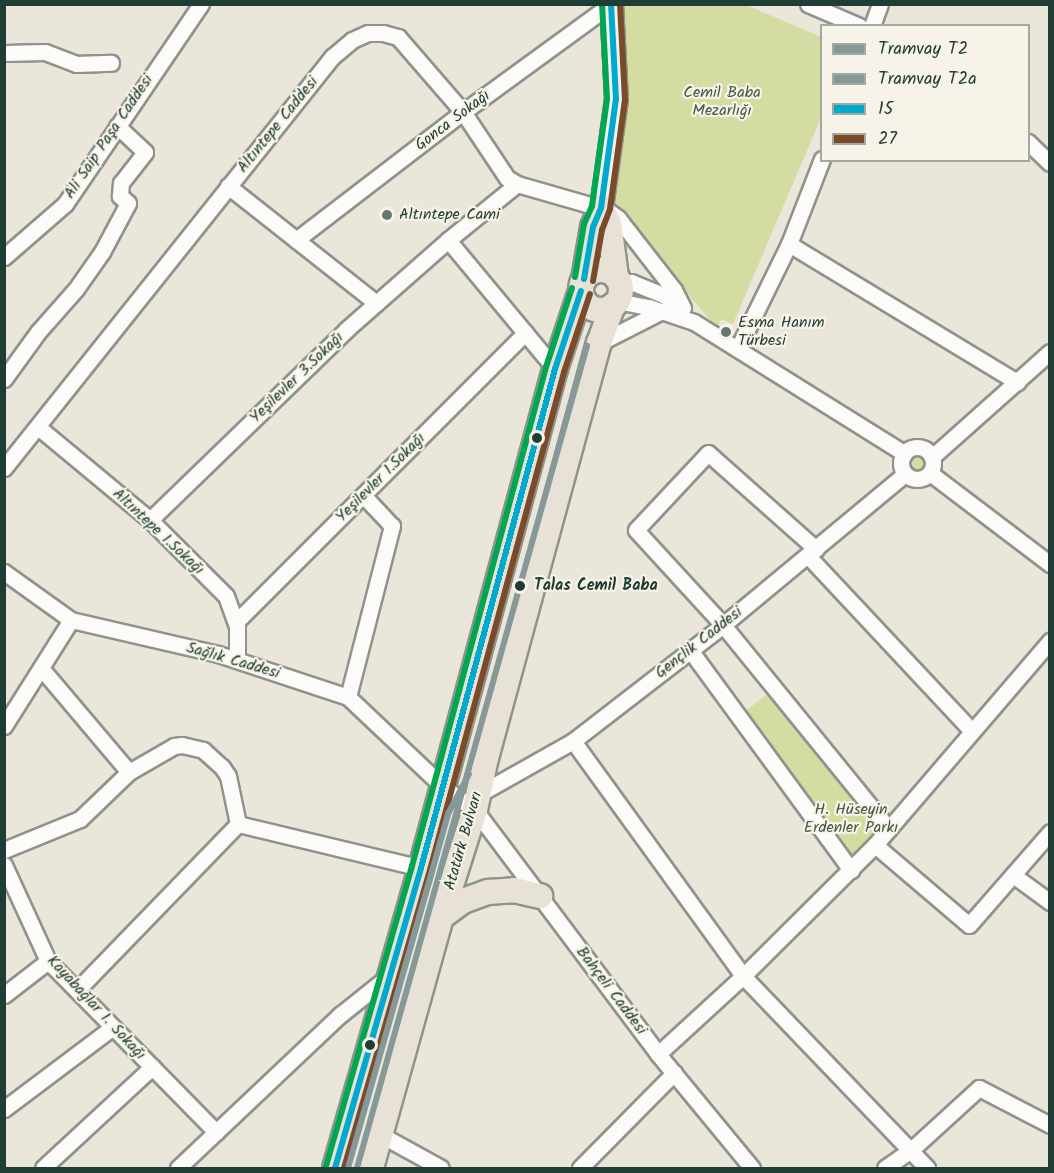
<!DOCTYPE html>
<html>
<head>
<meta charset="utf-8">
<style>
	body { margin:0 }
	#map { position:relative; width:1054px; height:1173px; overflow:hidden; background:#eae6d9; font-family:Kalam,sans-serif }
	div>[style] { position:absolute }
	.green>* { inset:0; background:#d5dca2 }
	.round { border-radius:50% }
	.roads { filter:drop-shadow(2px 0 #90938b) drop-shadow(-2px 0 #90938b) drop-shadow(0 2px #90938b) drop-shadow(0 -2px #90938b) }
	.street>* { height:15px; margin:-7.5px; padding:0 7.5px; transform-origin:7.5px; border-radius:7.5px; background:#fcfbf9 }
	.street>.ring { margin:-7.5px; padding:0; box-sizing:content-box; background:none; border:15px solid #fcfbf9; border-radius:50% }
	.secondary>* { height:21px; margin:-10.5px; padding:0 10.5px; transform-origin:10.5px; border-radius:10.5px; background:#f3f1eb }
	.primary>* { height:24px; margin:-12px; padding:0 12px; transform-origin:12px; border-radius:12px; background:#e7e2d5 }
	.primary>.ring { margin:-12px; padding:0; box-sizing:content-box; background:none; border:24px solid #e7e2d5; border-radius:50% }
	.bus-1>* { height:6px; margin:-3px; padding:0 3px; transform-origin:3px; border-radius:3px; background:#00a9ce }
	.bus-2>* { height:6px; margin:-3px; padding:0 3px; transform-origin:3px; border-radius:3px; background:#7a4b2a }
	.bus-3>* { height:6px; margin:-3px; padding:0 3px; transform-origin:3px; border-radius:3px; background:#00a651 }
	.tram-1>* { height:6px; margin:-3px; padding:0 3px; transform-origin:3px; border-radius:3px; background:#879898 }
	.tram-2>* { height:6px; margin:-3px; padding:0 3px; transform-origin:3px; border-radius:3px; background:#879898 }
	.dots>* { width:16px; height:16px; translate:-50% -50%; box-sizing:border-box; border:3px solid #f7f3e8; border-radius:50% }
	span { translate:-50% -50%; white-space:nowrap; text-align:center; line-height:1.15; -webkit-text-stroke:4.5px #f7f3e8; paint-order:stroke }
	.park-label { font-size:16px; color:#405b41 }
	.street-label { font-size:16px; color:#1f3d34 }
	.poi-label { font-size:16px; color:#1f3d34 }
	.left { translate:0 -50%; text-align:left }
	.stop-label { font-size:16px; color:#1f3d34; font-weight:700 }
	.frame { position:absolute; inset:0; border:6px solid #1f3d34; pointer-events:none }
	.legend { position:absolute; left:820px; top:24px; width:210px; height:138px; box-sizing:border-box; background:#f7f3e8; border:2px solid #a1aaa0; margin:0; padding:8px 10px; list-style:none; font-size:18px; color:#1f3d34 }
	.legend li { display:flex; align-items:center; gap:12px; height:30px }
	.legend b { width:30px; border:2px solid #a1aaa0 }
</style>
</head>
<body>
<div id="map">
	<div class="green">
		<i style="clip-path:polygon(619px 5px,746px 5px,821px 37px,821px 118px,733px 324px,721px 319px,717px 328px,610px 204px)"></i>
		<i class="round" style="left:908px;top:454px;width:18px;height:18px"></i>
		<i style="clip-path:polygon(775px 688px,887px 826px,849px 857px,743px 713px)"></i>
	</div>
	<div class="roads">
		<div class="street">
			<i style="left:808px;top:4px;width:56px;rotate:23.3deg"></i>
			<i style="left:872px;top:26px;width:23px;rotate:-70deg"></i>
			<i style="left:4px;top:53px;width:41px;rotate:-1.4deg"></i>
			<i style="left:45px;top:52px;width:33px;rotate:21deg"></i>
			<i style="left:76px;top:64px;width:35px;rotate:-2deg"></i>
			<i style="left:1028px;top:142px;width:30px;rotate:44deg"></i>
			<i style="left:517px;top:184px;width:89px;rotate:140.9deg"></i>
			<i style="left:448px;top:240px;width:168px;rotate:50.3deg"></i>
			<i style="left:228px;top:186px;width:189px;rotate:38.3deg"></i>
			<i style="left:296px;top:240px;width:210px;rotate:-37.5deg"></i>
			<i style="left:463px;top:112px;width:183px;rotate:-36.1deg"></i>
			<i style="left:789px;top:244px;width:267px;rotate:31.2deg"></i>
			<i style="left:4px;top:257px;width:81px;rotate:-41deg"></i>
			<i style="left:65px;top:204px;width:242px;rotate:-55.8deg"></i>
			<i style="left:620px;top:283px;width:11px;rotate:-5deg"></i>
			<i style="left:631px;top:282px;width:35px;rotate:22deg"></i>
			<i style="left:664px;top:295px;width:19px;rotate:35deg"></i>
			<i style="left:617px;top:301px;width:33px;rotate:11deg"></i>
			<i style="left:649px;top:307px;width:47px;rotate:18.4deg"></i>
			<i style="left:694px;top:322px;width:248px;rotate:32deg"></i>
			<i style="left:599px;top:343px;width:71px;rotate:-26.9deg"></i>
			<i style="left:738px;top:348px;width:116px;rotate:-63.9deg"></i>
			<i style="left:789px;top:244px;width:91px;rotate:-68.8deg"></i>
			<i style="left:4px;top:379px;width:58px;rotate:-54.1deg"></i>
			<i style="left:38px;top:332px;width:57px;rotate:-48.5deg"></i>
			<i style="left:76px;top:289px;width:45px;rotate:-54.9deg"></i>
			<i style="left:102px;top:252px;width:55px;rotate:-62deg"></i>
			<i style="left:128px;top:203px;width:11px;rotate:-139deg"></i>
			<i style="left:120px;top:196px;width:13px;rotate:-86deg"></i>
			<i style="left:121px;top:183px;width:39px;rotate:-52deg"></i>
			<i style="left:145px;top:152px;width:38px;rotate:-137deg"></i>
			<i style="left:38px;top:427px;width:146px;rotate:39.7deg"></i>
			<i style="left:150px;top:520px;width:107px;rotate:45deg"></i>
			<i style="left:226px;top:596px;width:32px;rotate:70deg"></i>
			<i style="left:237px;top:626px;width:34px;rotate:90deg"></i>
			<i class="ring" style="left:901px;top:447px;width:17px;height:17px"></i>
			<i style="left:932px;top:457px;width:158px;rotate:-41.7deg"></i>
			<i style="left:4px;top:468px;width:526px;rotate:-51.41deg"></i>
			<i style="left:332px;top:57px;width:26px;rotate:-40deg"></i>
			<i style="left:352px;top:40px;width:17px;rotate:-24deg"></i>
			<i style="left:368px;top:33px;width:15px"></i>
			<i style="left:383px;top:33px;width:16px;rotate:15deg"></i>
			<i style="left:398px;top:37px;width:99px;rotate:49.1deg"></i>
			<i style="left:463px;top:112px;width:79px;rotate:56.3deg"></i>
			<i style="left:507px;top:178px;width:12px;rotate:31deg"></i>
			<i style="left:517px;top:184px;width:94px;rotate:16.1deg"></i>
			<i style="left:607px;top:210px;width:14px;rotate:36deg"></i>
			<i style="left:618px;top:218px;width:91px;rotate:52.1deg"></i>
			<i style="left:674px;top:290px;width:20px;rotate:63deg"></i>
			<i style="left:930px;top:473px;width:151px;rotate:37.2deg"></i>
			<i style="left:150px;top:520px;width:274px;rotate:-44.1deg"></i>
			<i style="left:347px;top:329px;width:135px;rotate:-41.4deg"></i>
			<i style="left:816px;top:549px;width:144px;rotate:-138.4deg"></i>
			<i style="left:708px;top:453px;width:105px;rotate:133.1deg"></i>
			<i style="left:636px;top:530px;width:129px;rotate:47.5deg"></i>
			<i style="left:723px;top:625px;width:263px;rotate:50.9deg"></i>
			<i style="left:808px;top:556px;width:240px;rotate:46.9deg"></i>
			<i style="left:4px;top:572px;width:82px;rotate:35.6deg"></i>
			<i style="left:71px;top:620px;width:151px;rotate:13deg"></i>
			<i style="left:218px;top:654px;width:137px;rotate:18.3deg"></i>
			<i style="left:348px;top:697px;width:129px;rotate:43.4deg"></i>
			<i style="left:442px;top:786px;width:41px;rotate:36deg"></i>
			<i style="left:475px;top:810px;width:305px;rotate:53.1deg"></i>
			<i style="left:658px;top:1054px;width:148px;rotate:50.5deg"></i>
			<i style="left:236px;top:622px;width:409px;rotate:-45deg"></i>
			<i style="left:690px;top:650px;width:273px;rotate:53.8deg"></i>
			<i style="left:41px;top:668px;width:136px;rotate:49.8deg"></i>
			<i style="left:348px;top:697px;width:177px;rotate:-75.6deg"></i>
			<i style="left:392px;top:526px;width:42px;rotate:-133.1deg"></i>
			<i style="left:4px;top:726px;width:125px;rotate:-57.7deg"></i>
			<i style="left:573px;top:741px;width:290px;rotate:54.1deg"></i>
			<i style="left:743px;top:976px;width:266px;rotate:46.2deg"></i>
			<i style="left:479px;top:794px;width:108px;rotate:-29.4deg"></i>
			<i style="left:573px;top:741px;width:190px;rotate:-37.7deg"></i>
			<i style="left:723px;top:625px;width:236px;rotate:-39.7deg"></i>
			<i style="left:238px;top:824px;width:188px;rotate:13.5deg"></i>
			<i style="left:875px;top:845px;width:123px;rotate:40.4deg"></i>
			<i style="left:969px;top:925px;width:123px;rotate:-48.9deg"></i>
			<i style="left:4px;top:850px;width:82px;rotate:-22.2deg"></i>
			<i style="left:80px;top:819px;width:68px;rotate:-43.8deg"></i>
			<i style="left:129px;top:772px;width:52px;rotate:-30deg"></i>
			<i style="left:174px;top:746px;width:8px;rotate:-7deg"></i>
			<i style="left:182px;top:745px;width:22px;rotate:13deg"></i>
			<i style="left:203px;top:750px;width:25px;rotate:42deg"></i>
			<i style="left:222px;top:767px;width:11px;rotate:56deg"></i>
			<i style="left:228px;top:776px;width:49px;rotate:78.2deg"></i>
			<i style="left:4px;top:865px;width:106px;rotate:65.4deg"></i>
			<i style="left:48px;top:961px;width:240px;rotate:45.5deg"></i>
			<i style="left:1013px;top:875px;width:46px;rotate:36.1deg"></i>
			<i style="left:77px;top:990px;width:231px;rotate:-45.9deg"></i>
			<i style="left:4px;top:995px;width:56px;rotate:-37.7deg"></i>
			<i style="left:658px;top:1054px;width:115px;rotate:-42.5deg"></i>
			<i style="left:743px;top:976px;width:186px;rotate:-44.8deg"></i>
			<i style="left:875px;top:845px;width:269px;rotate:-49.4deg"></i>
			<i style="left:4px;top:1109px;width:136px;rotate:-37deg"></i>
			<i style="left:381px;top:1135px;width:68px;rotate:28.8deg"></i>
			<i style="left:43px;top:1168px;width:149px;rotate:-42.8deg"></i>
			<i style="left:178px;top:1168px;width:223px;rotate:-43.4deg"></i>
			<i style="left:340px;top:1015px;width:64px;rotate:-38.7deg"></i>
			<i style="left:580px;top:1168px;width:134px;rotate:-45.3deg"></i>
			<i style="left:885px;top:1168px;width:32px;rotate:-35deg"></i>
			<i style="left:911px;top:1150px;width:92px;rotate:-42.4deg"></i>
			<i style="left:979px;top:1088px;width:80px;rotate:27.5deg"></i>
		</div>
		<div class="secondary">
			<i style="left:601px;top:208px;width:110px;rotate:-82.2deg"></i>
			<i style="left:616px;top:99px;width:95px;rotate:-93deg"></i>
		</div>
		<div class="primary">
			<i style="left:601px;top:208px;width:17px;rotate:62deg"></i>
			<i style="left:609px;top:223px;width:54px;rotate:82.6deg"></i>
			<i class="ring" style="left:581px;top:270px;width:16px;height:16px"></i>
			<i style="left:584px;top:279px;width:53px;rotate:-80.2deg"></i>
			<i style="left:593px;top:227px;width:21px;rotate:-67deg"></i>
			<i style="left:441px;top:917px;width:27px;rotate:-36deg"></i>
			<i style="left:463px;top:901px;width:27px;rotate:-20deg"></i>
			<i style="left:488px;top:892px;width:26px;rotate:-4deg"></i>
			<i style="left:514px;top:890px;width:27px;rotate:13deg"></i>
			<i style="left:335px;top:1168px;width:312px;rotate:-74deg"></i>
			<i style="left:421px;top:868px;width:517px;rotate:-74.97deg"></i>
			<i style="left:555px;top:369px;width:82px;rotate:-71.6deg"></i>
			<i style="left:371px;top:1168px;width:261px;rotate:-74.4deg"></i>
			<i style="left:441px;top:917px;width:112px;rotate:-72.4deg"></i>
			<i style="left:475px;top:810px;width:53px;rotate:-78.1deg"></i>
			<i style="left:486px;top:758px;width:430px;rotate:-74.8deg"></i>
			<i style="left:599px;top:343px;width:40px;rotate:-69.8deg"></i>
		</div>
	</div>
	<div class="bus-1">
		<i style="left:584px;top:279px;width:53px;rotate:-80.2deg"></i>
		<i style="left:593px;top:227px;width:21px;rotate:-67deg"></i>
		<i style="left:601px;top:208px;width:110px;rotate:-82.2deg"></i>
		<i style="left:616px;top:99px;width:95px;rotate:-93deg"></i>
		<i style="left:335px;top:1168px;width:312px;rotate:-74deg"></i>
		<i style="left:421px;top:868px;width:517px;rotate:-74.97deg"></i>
		<i style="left:555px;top:369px;width:82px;rotate:-71.6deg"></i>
	</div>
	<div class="bus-2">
		<i style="left:593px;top:281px;width:52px;rotate:-80deg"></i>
		<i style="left:602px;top:230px;width:22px;rotate:-69deg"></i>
		<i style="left:610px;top:209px;width:110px;rotate:-82.2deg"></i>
		<i style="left:625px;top:100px;width:96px;rotate:-93deg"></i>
		<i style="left:344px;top:1168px;width:310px;rotate:-73.9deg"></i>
		<i style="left:430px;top:870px;width:516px;rotate:-74.94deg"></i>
		<i style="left:564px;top:372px;width:82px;rotate:-71.6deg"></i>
	</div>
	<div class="bus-3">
		<i style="left:575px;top:277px;width:54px;rotate:-80.4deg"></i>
		<i style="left:584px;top:224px;width:20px;rotate:-66deg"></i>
		<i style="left:592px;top:206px;width:108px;rotate:-82deg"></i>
		<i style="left:607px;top:99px;width:95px;rotate:-93deg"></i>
		<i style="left:326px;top:1166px;width:312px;rotate:-74deg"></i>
		<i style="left:412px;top:866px;width:517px;rotate:-74.97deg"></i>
		<i style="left:546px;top:367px;width:83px;rotate:-71.8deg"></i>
	</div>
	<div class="tram-1">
		<i style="left:357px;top:1168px;width:854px;rotate:-74.37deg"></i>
	</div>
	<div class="tram-2">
		<i style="left:348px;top:1168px;width:368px;rotate:-74.2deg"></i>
		<i style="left:448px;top:814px;width:45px;rotate:-62.3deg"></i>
	</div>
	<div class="dots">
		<i style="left:387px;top:215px;background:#66786e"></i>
		<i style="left:726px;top:332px;background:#66786e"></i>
		<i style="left:537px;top:438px;background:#1f3d34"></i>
		<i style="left:520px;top:586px;background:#1f3d34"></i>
		<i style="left:370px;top:1045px;background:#1f3d34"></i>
	</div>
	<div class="park-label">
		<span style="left:722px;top:102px">Cemil Baba<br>Mezarlığı</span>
		<span style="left:851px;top:819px">H. Hüseyin<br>Erdenler Parkı</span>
	</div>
	<div class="street-label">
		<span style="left:453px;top:121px;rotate:-37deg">Gonca Sokağı</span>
		<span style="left:278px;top:125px;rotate:-51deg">Altıntepe Caddesi</span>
		<span style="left:109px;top:137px;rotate:-56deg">Ali Saip Paşa Caddesi</span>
		<span style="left:297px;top:378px;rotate:-44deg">Yeşilevler 3.Sokağı</span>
		<span style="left:381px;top:478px;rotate:-45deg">Yeşilevler 1.Sokağı</span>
		<span style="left:158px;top:532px;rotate:43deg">Altıntepe 1.Sokağı</span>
		<span style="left:699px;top:643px;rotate:-38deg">Gençlik Caddesi</span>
		<span style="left:233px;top:661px;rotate:16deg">Sağlık Caddesi</span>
		<span style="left:464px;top:841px;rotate:-74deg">Atatürk Bulvarı</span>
		<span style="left:611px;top:991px;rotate:53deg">Bahçeli Caddesi</span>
		<span style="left:96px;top:1008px;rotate:47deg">Kayabağlar 1. Sokağı</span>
	</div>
	<div class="poi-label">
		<span class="left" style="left:399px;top:215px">Altıntepe Cami</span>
		<span class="left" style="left:738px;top:332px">Esma Hanım<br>Türbesi</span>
	</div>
	<div class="stop-label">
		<span class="left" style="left:534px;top:586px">Talas Cemil Baba</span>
	</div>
	<div class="frame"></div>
	<ul class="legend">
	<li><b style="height:8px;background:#879898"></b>Tramvay T2</li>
	<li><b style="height:8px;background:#879898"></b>Tramvay T2a</li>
	<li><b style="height:8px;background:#00a9ce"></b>15</li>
	<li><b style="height:8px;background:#7a4b2a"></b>27</li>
	</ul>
</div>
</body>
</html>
